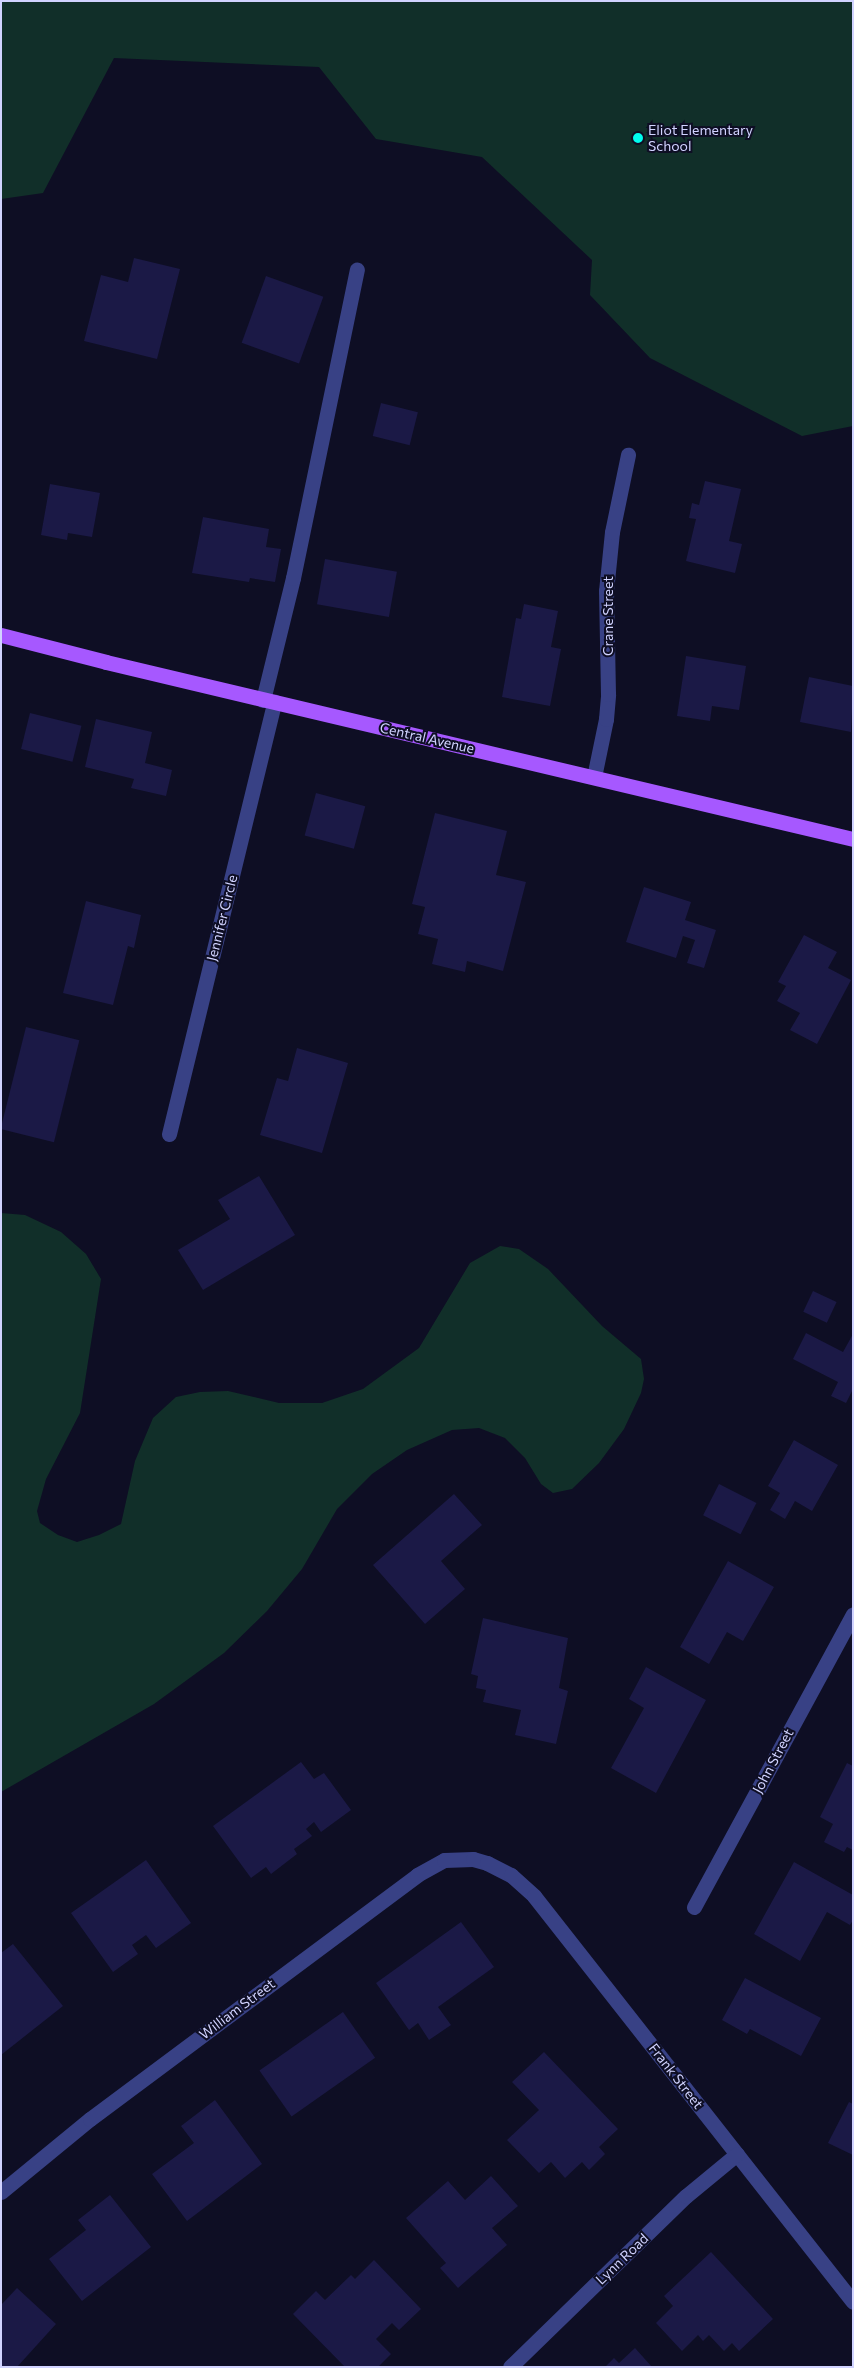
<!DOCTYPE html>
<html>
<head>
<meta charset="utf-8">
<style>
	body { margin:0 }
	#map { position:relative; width:854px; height:2368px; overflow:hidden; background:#0e0e24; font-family:Commissioner,sans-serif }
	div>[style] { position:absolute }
	.green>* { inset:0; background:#112f29 }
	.building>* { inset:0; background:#1b1946; transform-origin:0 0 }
	.minor>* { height:15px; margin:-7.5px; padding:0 7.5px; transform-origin:7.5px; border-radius:7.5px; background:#384185 }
	.major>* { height:15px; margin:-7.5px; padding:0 7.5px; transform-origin:7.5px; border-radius:7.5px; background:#a658ff }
	.dots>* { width:14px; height:14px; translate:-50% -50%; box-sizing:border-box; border:2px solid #0e0e24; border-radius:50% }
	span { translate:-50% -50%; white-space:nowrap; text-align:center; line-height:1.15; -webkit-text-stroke:4px #0e0e24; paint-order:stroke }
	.poi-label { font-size:14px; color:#d1d3ff }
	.left { translate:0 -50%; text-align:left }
	.street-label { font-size:14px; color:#d1d3ff }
	.frame { position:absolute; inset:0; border:2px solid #d1d3ff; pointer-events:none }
</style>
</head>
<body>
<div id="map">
	<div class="green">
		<i style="clip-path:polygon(1px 1px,853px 1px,853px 426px,802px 436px,650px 358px,590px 295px,592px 260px,482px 157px,376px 139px,319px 67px,114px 58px,43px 193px,1px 199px)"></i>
		<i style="clip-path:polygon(1px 1213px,25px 1215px,61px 1232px,86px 1254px,101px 1279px,80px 1413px,46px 1479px,37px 1511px,40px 1523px,58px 1535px,77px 1542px,99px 1535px,121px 1524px,135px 1461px,153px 1418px,176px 1397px,200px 1392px,228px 1391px,279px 1403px,322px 1403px,363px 1389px,419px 1348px,470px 1263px,500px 1246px,519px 1249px,548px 1269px,602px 1326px,641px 1359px,644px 1379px,641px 1393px,624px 1429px,599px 1463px,572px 1489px,553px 1493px,541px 1484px,525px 1458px,505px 1438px,479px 1428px,452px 1430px,407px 1450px,372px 1474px,337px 1509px,302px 1569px,267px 1611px,224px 1653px,154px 1704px,1px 1792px)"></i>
	</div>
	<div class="building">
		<i style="clip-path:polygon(134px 258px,180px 269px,157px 359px,84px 341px,101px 275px,128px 282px)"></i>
		<i style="left:266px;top:276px;width:61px;height:71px;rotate:20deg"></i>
		<i style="left:381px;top:403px;width:38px;height:34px;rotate:14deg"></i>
		<i style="clip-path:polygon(705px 481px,741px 489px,729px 541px,742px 544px,735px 573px,686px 561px,696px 519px,689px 518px,692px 503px,699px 505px)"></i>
		<i style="clip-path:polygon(50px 484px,100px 493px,92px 537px,68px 533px,67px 540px,41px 535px)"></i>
		<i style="clip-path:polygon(203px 517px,269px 529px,266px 547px,281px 549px,275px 582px,250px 578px,249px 582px,192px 573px)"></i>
		<i style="left:325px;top:559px;width:73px;height:46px;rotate:10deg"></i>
		<i style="clip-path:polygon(524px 604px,558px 611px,551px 647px,561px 649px,550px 706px,502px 697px,516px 618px,521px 619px)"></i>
		<i style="clip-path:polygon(686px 656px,746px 666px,739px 710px,712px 706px,710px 721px,677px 716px)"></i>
		<i style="clip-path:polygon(809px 677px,853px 686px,851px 732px,800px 722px)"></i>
		<i style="left:30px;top:713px;width:53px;height:37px;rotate:14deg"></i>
		<i style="clip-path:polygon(96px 719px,152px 732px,145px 763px,172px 770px,166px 796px,131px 788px,134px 779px,85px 767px)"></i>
		<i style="left:316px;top:793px;width:51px;height:44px;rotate:15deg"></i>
		<i style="clip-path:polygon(435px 813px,507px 831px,496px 875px,526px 882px,503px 971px,467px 961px,465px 972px,432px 964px,438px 939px,418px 934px,425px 907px,412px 904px)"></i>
		<i style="clip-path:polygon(644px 887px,691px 902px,685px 920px,716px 930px,704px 968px,687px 963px,695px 940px,683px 936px,676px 958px,626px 942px)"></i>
		<i style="clip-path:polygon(86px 901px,141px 915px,134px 948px,128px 946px,113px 1005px,63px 993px)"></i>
		<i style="clip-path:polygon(804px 935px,837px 952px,828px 968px,851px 980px,817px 1044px,790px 1030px,800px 1013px,777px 1001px,786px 986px,778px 982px)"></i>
		<i style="left:26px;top:1027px;width:55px;height:105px;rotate:14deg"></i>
		<i style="clip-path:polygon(297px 1048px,348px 1063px,322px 1153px,260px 1135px,277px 1078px,288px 1081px)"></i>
		<i style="clip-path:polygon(259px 1176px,295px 1235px,203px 1290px,178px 1250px,230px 1219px,218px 1200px)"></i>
		<i style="left:813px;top:1291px;width:26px;height:23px;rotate:25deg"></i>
		<i style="clip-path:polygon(806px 1333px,843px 1352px,853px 1334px,853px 1389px,846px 1403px,831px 1396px,838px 1382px,793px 1359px)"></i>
		<i style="clip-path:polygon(794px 1440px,838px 1465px,812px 1511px,795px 1501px,785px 1519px,770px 1510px,780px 1493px,768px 1486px)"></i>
		<i style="left:719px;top:1484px;width:42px;height:35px;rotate:27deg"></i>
		<i style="clip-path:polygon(454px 1494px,482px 1525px,441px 1561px,465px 1589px,425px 1624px,373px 1565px)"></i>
		<i style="clip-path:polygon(728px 1561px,774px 1587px,743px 1641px,727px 1632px,709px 1664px,680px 1647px)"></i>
		<i style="clip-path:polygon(483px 1618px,568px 1638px,559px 1688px,568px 1691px,556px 1744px,515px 1735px,521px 1710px,483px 1702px,486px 1690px,476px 1688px,478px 1676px,471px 1674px)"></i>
		<i style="clip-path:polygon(646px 1667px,706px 1700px,656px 1793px,611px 1768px,644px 1708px,629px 1699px)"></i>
		<i style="clip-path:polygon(301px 1762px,314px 1779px,324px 1773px,351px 1810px,321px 1832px,314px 1822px,306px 1829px,312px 1836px,294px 1849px,297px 1854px,271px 1874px,266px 1867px,251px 1878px,213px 1826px)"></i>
		<i style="clip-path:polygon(847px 1763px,853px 1766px,853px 1850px,847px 1847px,844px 1852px,824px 1842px,833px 1824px,820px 1817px)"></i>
		<i style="clip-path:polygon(146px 1860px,191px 1923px,156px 1948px,146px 1935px,132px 1945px,138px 1954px,113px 1972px,71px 1913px)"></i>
		<i style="clip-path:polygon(794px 1862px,853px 1895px,853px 1920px,850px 1925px,827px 1912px,800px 1961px,754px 1934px)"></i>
		<i style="clip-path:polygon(461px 1922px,494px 1967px,438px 2007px,451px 2025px,429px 2040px,418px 2023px,409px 2030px,376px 1983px)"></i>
		<i style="clip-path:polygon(13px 1944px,63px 2006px,1px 2055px,1px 1953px)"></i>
		<i style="clip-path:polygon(745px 1978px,821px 2018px,801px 2056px,750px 2029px,747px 2034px,722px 2020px)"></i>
		<i style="left:343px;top:2012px;width:56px;height:102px;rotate:55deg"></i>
		<i style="clip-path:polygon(544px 2052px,618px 2129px,599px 2147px,605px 2154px,589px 2170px,582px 2162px,565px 2178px,551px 2162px,539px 2173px,507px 2140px,539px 2110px,512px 2082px)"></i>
		<i style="clip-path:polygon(215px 2100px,262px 2164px,187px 2221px,152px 2174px,194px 2143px,181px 2126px)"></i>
		<i style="clip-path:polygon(849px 2102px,853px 2104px,853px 2155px,828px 2143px)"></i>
		<i style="clip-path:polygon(491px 2176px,518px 2206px,492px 2228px,507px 2245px,458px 2288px,440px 2268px,446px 2263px,406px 2218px,448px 2181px,465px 2200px)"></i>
		<i style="clip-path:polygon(110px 2195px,151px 2247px,82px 2301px,49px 2259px,86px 2230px,78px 2220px)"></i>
		<i style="clip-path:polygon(711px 2252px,773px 2319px,739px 2351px,732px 2343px,724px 2351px,709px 2335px,703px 2341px,698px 2335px,682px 2351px,656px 2323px,673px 2306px,664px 2296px)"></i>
		<i style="clip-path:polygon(374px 2260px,421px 2309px,399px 2330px,392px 2323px,376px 2339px,391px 2354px,378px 2367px,345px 2367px,293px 2314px,316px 2291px,325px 2300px,351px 2275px,355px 2279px)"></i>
		<i style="clip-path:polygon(17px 2288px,56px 2324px,17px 2367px,1px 2367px,1px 2305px)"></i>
		<i style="clip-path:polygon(635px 2348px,652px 2367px,605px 2367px,614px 2358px,619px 2363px)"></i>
	</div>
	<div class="minor">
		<i style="left:263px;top:700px;width:126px;rotate:-76.2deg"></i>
		<i style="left:293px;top:578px;width:315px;rotate:-78.3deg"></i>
		<i style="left:594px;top:777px;width:59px;rotate:-78.3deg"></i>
		<i style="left:606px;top:719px;width:25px;rotate:-85deg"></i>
		<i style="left:608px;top:694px;width:103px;rotate:-91.1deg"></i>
		<i style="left:606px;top:591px;width:59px;rotate:-84.2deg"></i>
		<i style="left:612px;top:532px;width:79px;rotate:-78.3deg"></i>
		<i style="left:169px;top:1134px;width:445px;rotate:-76.3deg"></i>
		<i style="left:694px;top:1907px;width:333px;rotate:-61.5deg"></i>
		<i style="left:1px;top:2192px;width:115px;rotate:-39.4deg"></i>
		<i style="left:90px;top:2119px;width:408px;rotate:-36.7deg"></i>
		<i style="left:417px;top:1875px;width:31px;rotate:-29deg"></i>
		<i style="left:444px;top:1860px;width:29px;rotate:-2deg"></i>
		<i style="left:473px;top:1859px;width:15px;rotate:16deg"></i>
		<i style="left:487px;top:1863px;width:27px;rotate:27deg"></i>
		<i style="left:511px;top:1875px;width:31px;rotate:42deg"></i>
		<i style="left:534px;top:1896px;width:516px;rotate:51.84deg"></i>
		<i style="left:510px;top:2367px;width:245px;rotate:-44.2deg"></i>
		<i style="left:686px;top:2196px;width:66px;rotate:-39.5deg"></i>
	</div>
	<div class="major">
		<i style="left:1px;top:635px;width:108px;rotate:14.4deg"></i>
		<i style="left:106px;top:662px;width:768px;rotate:13.33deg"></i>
	</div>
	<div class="dots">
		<i style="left:638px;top:138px;background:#00fced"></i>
	</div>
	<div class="poi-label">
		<span class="left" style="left:648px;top:138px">Eliot Elementary<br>School</span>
	</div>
	<div class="street-label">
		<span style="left:608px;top:616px;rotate:-90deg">Crane Street</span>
		<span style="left:427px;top:738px;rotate:13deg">Central Avenue</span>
		<span style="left:222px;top:918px;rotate:-76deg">Jennifer Circle</span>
		<span style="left:773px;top:1761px;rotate:-62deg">John Street</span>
		<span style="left:237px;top:2009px;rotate:-37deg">William Street</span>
		<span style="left:676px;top:2076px;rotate:52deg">Frank Street</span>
		<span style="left:622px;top:2259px;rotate:-44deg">Lynn Road</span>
	</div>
	<div class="frame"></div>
</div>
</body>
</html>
